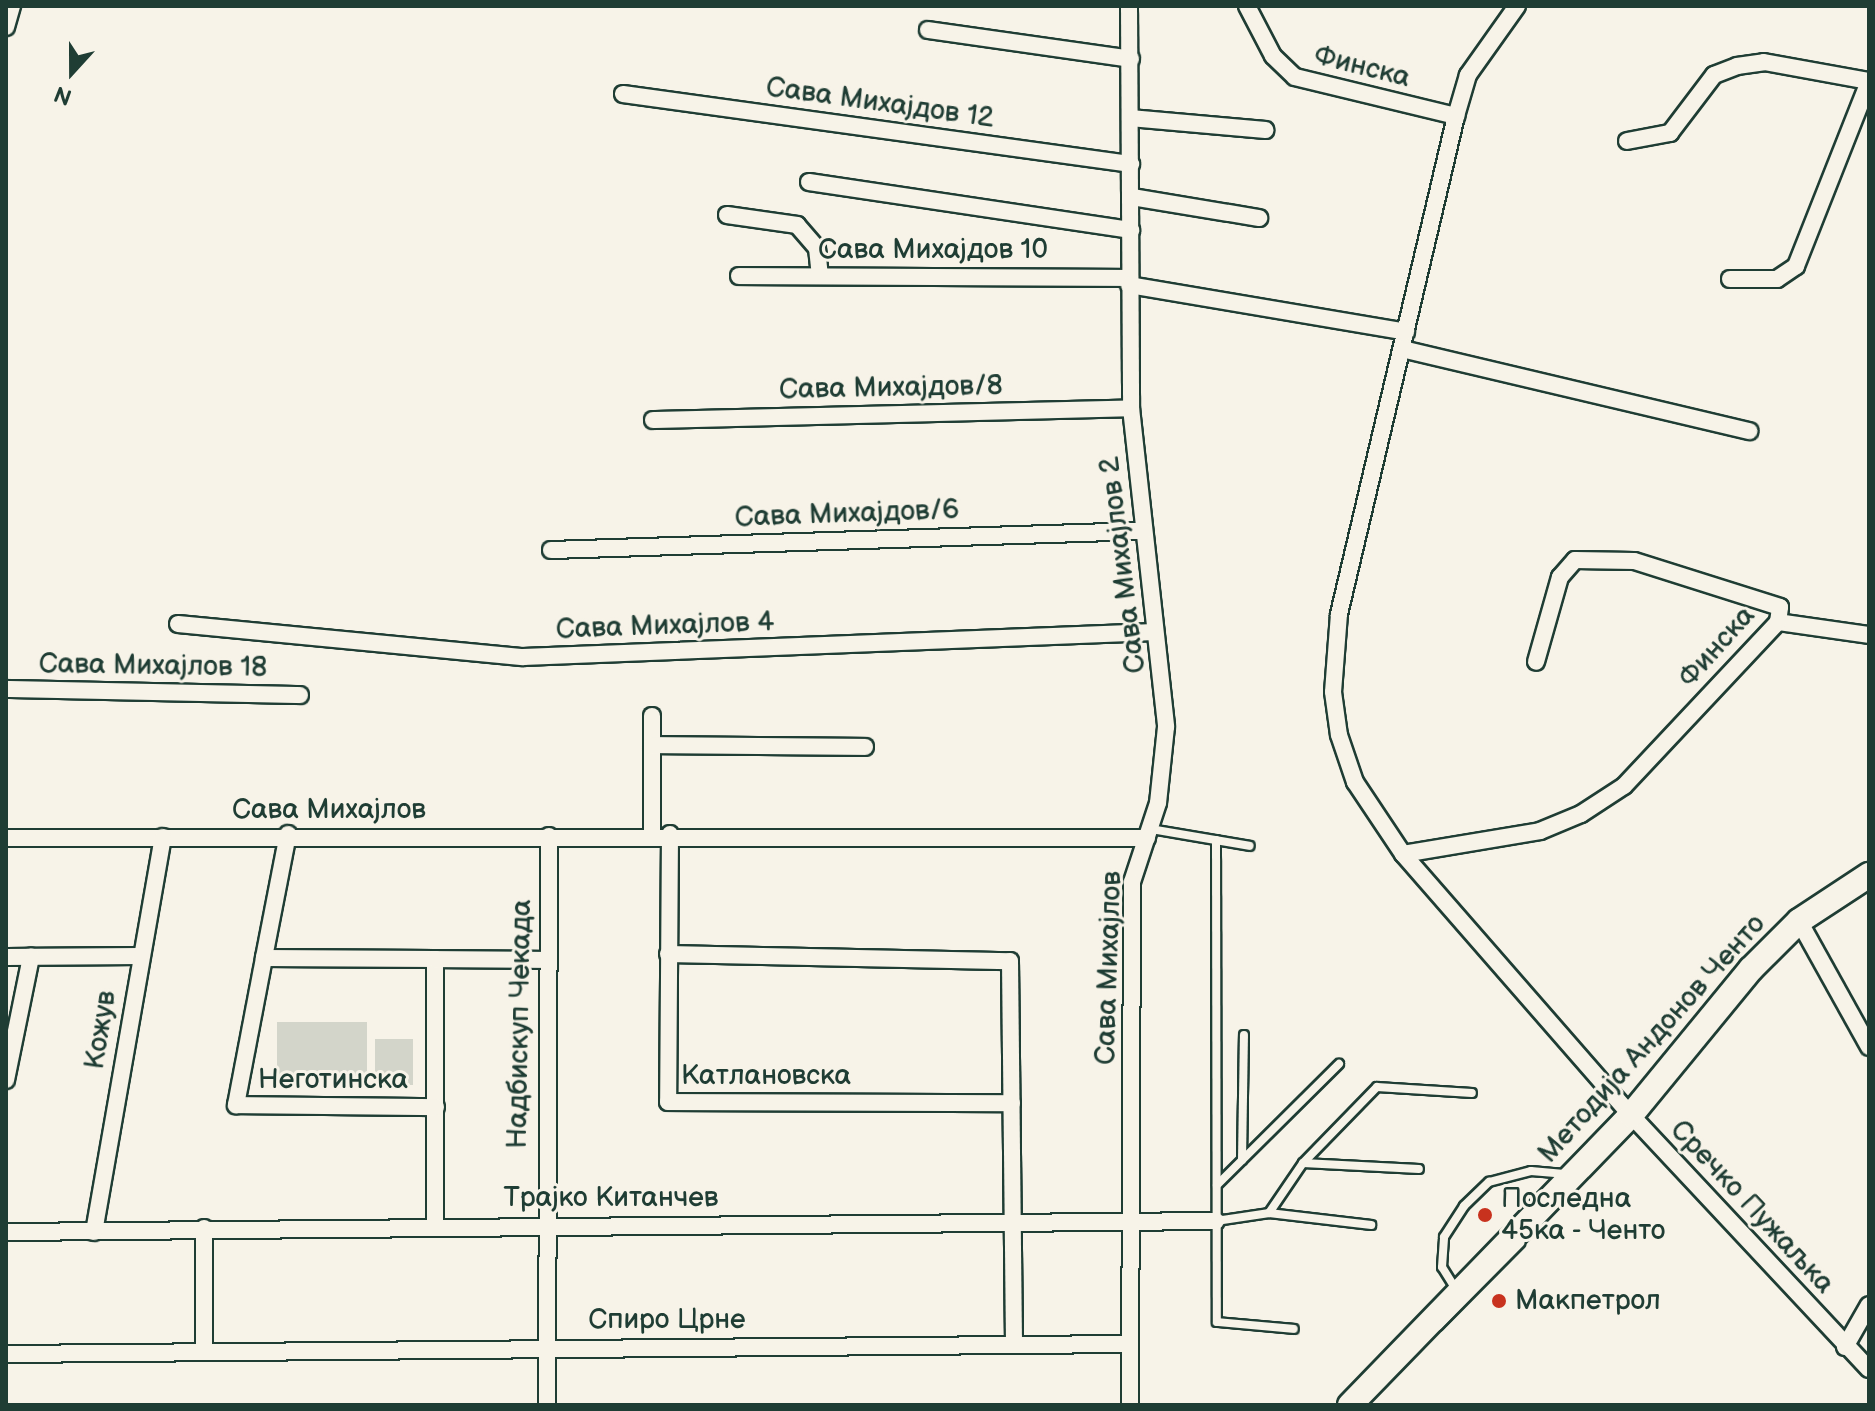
<!DOCTYPE html>
<html>
<head>
<meta charset="utf-8">
<style>
	body { margin:0 }
	#map { position:relative; width:1875px; height:1411px; overflow:hidden; background:#f7f3e8; font-family:"Balsamiq Sans",sans-serif }
	div>[style] { position:absolute }
	.green>* { inset:0; background:#d3d5ca; transform-origin:0 0 }
	.roads { filter:drop-shadow(2px 0 #1f3d34) drop-shadow(-2px 0 #1f3d34) drop-shadow(0 2px #1f3d34) drop-shadow(0 -2px #1f3d34) }
	.service>* { height:8px; margin:-4px; padding:0 4px; transform-origin:4px; border-radius:4px; background:#f7f3e8 }
	.minor>* { height:16px; margin:-8px; padding:0 8px; transform-origin:8px; border-radius:8px; background:#f7f3e8 }
	.secondary>* { height:24px; margin:-12px; padding:0 12px; transform-origin:12px; border-radius:12px; background:#f7f3e8 }
	.dots>* { width:22px; height:22px; translate:-50% -50%; box-sizing:border-box; border:4px solid #f7f3e8; border-radius:50% }
	span { translate:-50% -50%; white-space:nowrap; text-align:center; line-height:1.15; -webkit-text-stroke:6px #f7f3e8; paint-order:stroke }
	.street-label { font-size:28px; color:#1f3d34 }
	.poi-label { font-size:28px; color:#1f3d34 }
	.left { translate:0 -50%; text-align:left }
	.frame { position:absolute; inset:0; border:8px solid #1f3d34; pointer-events:none }
	.north { position:absolute; left:32px; top:32px; width:80px; height:80px; -webkit-text-stroke:6px #f7f3e8; paint-order:stroke; rotate:201deg; font-size:22px; font-weight:700; line-height:32px; text-align:center; color:#1f3d34 }
	.north::after { content:''; display:block; margin:auto; width:28px; height:36px; background:#1f3d34; clip-path:polygon(50% 0,100% 100%,50% 72%,0 100%) }
</style>
</head>
<body>
<div id="map">
	<div class="green">
		<i style="left:277px;top:1022px;width:90px;height:56px"></i>
		<i style="left:375px;top:1039px;width:38px;height:46px"></i>
	</div>
	<div class="roads">
		<div class="service">
			<i style="left:1151px;top:829px;width:100px;rotate:9.7deg"></i>
			<i style="left:1216px;top:840px;width:482px;rotate:89.9deg"></i>
			<i style="left:1217px;top:1322px;width:77px;rotate:5.2deg"></i>
			<i style="left:1242px;top:1160px;width:125px;rotate:-89.1deg"></i>
			<i style="left:1303px;top:1163px;width:106px;rotate:-45.8deg"></i>
			<i style="left:1377px;top:1087px;width:95px;rotate:3.6deg"></i>
			<i style="left:1217px;top:1185px;width:172px;rotate:-44.8deg"></i>
			<i style="left:1269px;top:1213px;width:60px;rotate:-55.8deg"></i>
			<i style="left:1303px;top:1163px;width:116px;rotate:3deg"></i>
			<i style="left:1216px;top:1221px;width:54px;rotate:-8.6deg"></i>
			<i style="left:1269px;top:1213px;width:103px;rotate:6.7deg"></i>
			<i style="left:1457px;top:1291px;width:28px;rotate:-122deg"></i>
			<i style="left:1442px;top:1267px;width:30px;rotate:-86deg"></i>
			<i style="left:1444px;top:1237px;width:37px;rotate:-57deg"></i>
			<i style="left:1464px;top:1206px;width:35px;rotate:-44deg"></i>
			<i style="left:1489px;top:1182px;width:43px;rotate:-14.7deg"></i>
			<i style="left:1531px;top:1171px;width:36px;rotate:5deg"></i>
			<i style="left:1438px;top:1326px;width:117px;rotate:-45.3deg"></i>
		</div>
		<div class="minor">
			<i style="left:1129px;top:6px;width:402px;rotate:89.7deg"></i>
			<i style="left:1131px;top:408px;width:321px;rotate:83.7deg"></i>
			<i style="left:1166px;top:727px;width:76px;rotate:96deg"></i>
			<i style="left:1158px;top:803px;width:83px;rotate:108.2deg"></i>
			<i style="left:1132px;top:882px;width:523px;rotate:90.22deg"></i>
			<i style="left:1247px;top:6px;width:56px;rotate:62.5deg"></i>
			<i style="left:1273px;top:56px;width:30px;rotate:44deg"></i>
			<i style="left:1295px;top:77px;width:166px;rotate:13.6deg"></i>
			<i style="left:1517px;top:6px;width:85px;rotate:125.4deg"></i>
			<i style="left:1468px;top:75px;width:43px;rotate:106.3deg"></i>
			<i style="left:1456px;top:116px;width:512px;rotate:103.22deg"></i>
			<i style="left:1339px;top:614px;width:78px;rotate:94.4deg"></i>
			<i style="left:1333px;top:692px;width:43px;rotate:82.1deg"></i>
			<i style="left:1339px;top:735px;width:50px;rotate:71.2deg"></i>
			<i style="left:1355px;top:782px;width:87px;rotate:56.3deg"></i>
			<i style="left:1403px;top:854px;width:347px;rotate:48.9deg"></i>
			<i style="left:1631px;top:1115px;width:348px;rotate:46.9deg"></i>
			<i style="left:6px;top:27px;width:22px;rotate:-74deg"></i>
			<i style="left:928px;top:30px;width:205px;rotate:8.1deg"></i>
			<i style="left:623px;top:94px;width:513px;rotate:7.85deg"></i>
			<i style="left:1130px;top:118px;width:136px;rotate:5.1deg"></i>
			<i style="left:1627px;top:141px;width:44px;rotate:-10.5deg"></i>
			<i style="left:1670px;top:133px;width:73px;rotate:-52.8deg"></i>
			<i style="left:1714px;top:75px;width:25px;rotate:-21deg"></i>
			<i style="left:1737px;top:66px;width:27px;rotate:-8deg"></i>
			<i style="left:1764px;top:62px;width:107px;rotate:10.3deg"></i>
			<i style="left:809px;top:182px;width:326px;rotate:8.5deg"></i>
			<i style="left:1132px;top:197px;width:129px;rotate:9.4deg"></i>
			<i style="left:727px;top:215px;width:71px;rotate:8.1deg"></i>
			<i style="left:797px;top:225px;width:30px;rotate:49deg"></i>
			<i style="left:817px;top:248px;width:27px;rotate:84deg"></i>
			<i style="left:739px;top:276px;width:389px;rotate:0.3deg"></i>
			<i style="left:1730px;top:279px;width:47px"></i>
			<i style="left:1777px;top:279px;width:23px;rotate:-34deg"></i>
			<i style="left:1796px;top:266px;width:198px;rotate:-68.4deg"></i>
			<i style="left:1129px;top:285px;width:281px;rotate:9.6deg"></i>
			<i style="left:1402px;top:349px;width:357px;rotate:13.3deg"></i>
			<i style="left:653px;top:420px;width:478px;rotate:-1.4deg"></i>
			<i style="left:551px;top:550px;width:593px;rotate:-1.84deg"></i>
			<i style="left:1778px;top:622px;width:92px;rotate:8.1deg"></i>
			<i style="left:178px;top:624px;width:347px;rotate:5.5deg"></i>
			<i style="left:523px;top:657px;width:632px;rotate:-2.27deg"></i>
			<i style="left:6px;top:689px;width:294px;rotate:1.2deg"></i>
			<i style="left:652px;top:716px;width:119px;rotate:90deg"></i>
			<i style="left:652px;top:745px;width:213px;rotate:0.5deg"></i>
			<i style="left:288px;top:834px;width:126px;rotate:101deg"></i>
			<i style="left:264px;top:958px;width:171px;rotate:0.3deg"></i>
			<i style="left:435px;top:959px;width:266px;rotate:90deg"></i>
			<i style="left:670px;top:834px;width:268px;rotate:90.4deg"></i>
			<i style="left:668px;top:1102px;width:344px;rotate:0.2deg"></i>
			<i style="left:6px;top:838px;width:1141px"></i>
			<i style="left:1403px;top:854px;width:139px;rotate:-9.5deg"></i>
			<i style="left:1540px;top:831px;width:44px;rotate:-22.5deg"></i>
			<i style="left:1581px;top:814px;width:51px;rotate:-33.1deg"></i>
			<i style="left:1624px;top:786px;width:225px;rotate:-46.8deg"></i>
			<i style="left:1778px;top:622px;width:15px;rotate:-82deg"></i>
			<i style="left:1780px;top:607px;width:153px;rotate:-162.5deg"></i>
			<i style="left:1634px;top:561px;width:59px;rotate:-179deg"></i>
			<i style="left:1575px;top:560px;width:23px;rotate:131deg"></i>
			<i style="left:1560px;top:577px;width:88px;rotate:105.8deg"></i>
			<i style="left:1799px;top:921px;width:144px;rotate:60.9deg"></i>
			<i style="left:668px;top:954px;width:342px;rotate:1.2deg"></i>
			<i style="left:1010px;top:961px;width:383px;rotate:89.4deg"></i>
			<i style="left:6px;top:957px;width:134px;rotate:-0.4deg"></i>
			<i style="left:264px;top:958px;width:150px;rotate:100.8deg"></i>
			<i style="left:236px;top:1105px;width:200px;rotate:0.6deg"></i>
			<i style="left:435px;top:959px;width:112px;rotate:0.5deg"></i>
			<i style="left:6px;top:1080px;width:126px;rotate:-78.5deg"></i>
			<i style="left:204px;top:1228px;width:119px;rotate:90deg"></i>
			<i style="left:6px;top:1232px;width:1210px;rotate:-0.52deg"></i>
			<i style="left:94px;top:1232px;width:401px;rotate:-80.1deg"></i>
			<i style="left:1845px;top:1347px;width:48px;rotate:-60.3deg"></i>
			<i style="left:6px;top:1354px;width:1124px;rotate:-0.51deg"></i>
			<i style="left:547px;top:1405px;width:569px;rotate:-89.8deg"></i>
		</div>
		<div class="secondary">
			<i style="left:1350px;top:1405px;width:404px;rotate:-45.9deg"></i>
			<i style="left:1631px;top:1115px;width:189px;rotate:-50.6deg"></i>
			<i style="left:1751px;top:969px;width:68px;rotate:-45deg"></i>
			<i style="left:1799px;top:921px;width:84px;rotate:-33.3deg"></i>
		</div>
	</div>
	<div class="dots">
		<i style="left:1485px;top:1215px;background:#c8321e"></i>
		<i style="left:1499px;top:1301px;background:#c8321e"></i>
	</div>
	<div class="street-label">
		<span style="left:1362px;top:67px;rotate:14deg">Финска</span>
		<span style="left:880px;top:103px;rotate:8deg">Сава Михајдов 12</span>
		<span style="left:933px;top:250px">Сава Михајдов 10</span>
		<span style="left:891px;top:388px;rotate:-1deg">Сава Михајдов/8</span>
		<span style="left:847px;top:514px;rotate:-2deg">Сава Михајдов/6</span>
		<span style="left:1123px;top:565px;rotate:-97deg">Сава Михајлов 2</span>
		<span style="left:665px;top:626px;rotate:-2deg">Сава Михајлов 4</span>
		<span style="left:1717px;top:647px;rotate:-48deg">Финска</span>
		<span style="left:153px;top:666px;rotate:1deg">Сава Михајлов 18</span>
		<span style="left:329px;top:810px">Сава Михајлов</span>
		<span style="left:1109px;top:968px;rotate:-88deg">Сава Михајлов</span>
		<span style="left:520px;top:1024px;rotate:-89deg">Надбискуп Чекада</span>
		<span style="left:101px;top:1030px;rotate:-81deg">Кожув</span>
		<span style="left:1652px;top:1039px;rotate:-48deg">Методија Андонов Ченто</span>
		<span style="left:766px;top:1076px">Катлановска</span>
		<span style="left:333px;top:1080px">Неготинска</span>
		<span style="left:611px;top:1198px">Трајко Китанчев</span>
		<span style="left:1752px;top:1207px;rotate:47deg">Сречко Пужаљка</span>
		<span style="left:667px;top:1320px">Спиро Црне</span>
	</div>
	<div class="poi-label">
		<span class="left" style="left:1501px;top:1215px">Последна<br>45ка - Ченто</span>
		<span class="left" style="left:1515px;top:1301px">Макпетрол</span>
	</div>
	<div class="frame"></div>
	<div class="north">N</div>
</div>
</body>
</html>
